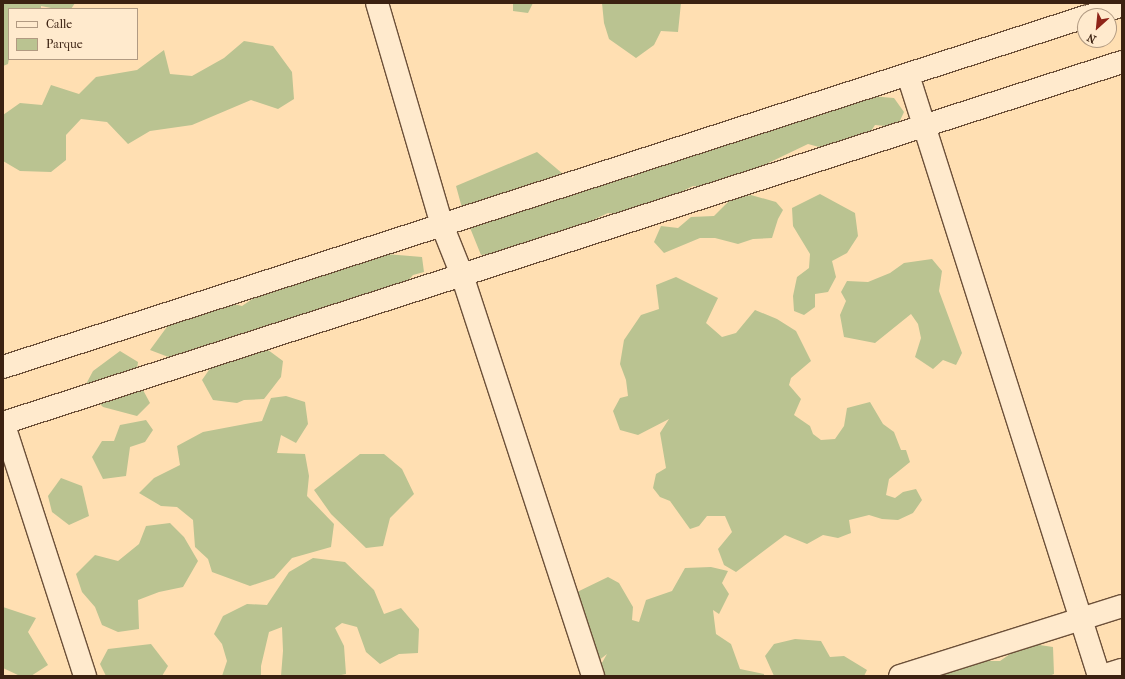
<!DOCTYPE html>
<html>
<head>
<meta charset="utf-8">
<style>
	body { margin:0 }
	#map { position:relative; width:1125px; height:679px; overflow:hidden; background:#ffdfb2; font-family:"IM FELL French Canon",serif }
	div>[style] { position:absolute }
	.green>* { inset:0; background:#bac391 }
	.roads { filter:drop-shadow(1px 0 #6c5039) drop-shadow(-1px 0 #6c5039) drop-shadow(0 1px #6c5039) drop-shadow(0 -1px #6c5039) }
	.street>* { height:22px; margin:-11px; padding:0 11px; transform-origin:11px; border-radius:11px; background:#ffeacd }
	span { translate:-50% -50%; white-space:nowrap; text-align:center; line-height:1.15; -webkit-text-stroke:4px #ffeacd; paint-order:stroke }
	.frame { position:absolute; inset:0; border:4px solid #3b2111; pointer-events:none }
	.legend { position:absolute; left:8px; top:8px; width:130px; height:52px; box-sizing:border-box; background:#ffeacd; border:1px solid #b19a82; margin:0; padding:5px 7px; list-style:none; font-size:12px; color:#3b2111 }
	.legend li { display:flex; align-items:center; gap:8px; height:20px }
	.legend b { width:20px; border:1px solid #b19a82 }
	.north { position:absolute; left:1077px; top:8px; width:40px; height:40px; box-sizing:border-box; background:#ffeacd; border:1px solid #b19a82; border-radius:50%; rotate:207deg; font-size:11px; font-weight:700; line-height:16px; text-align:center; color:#3b2111 }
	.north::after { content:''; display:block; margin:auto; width:14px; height:18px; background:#8f2418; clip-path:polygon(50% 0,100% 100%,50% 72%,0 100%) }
</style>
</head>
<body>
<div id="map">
	<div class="green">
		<i style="clip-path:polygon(3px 3px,75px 3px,71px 9px,56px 9px,41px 6px,41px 9px,9px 9px,9px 59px,8px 64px,3px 66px)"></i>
		<i style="clip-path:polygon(513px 3px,533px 3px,528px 13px,513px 11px)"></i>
		<i style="clip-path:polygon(602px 3px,681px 3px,678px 32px,661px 31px,654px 45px,636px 58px,609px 39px,604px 23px)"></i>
		<i style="clip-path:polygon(244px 41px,273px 46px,292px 72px,294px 99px,278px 109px,251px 100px,192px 125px,150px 131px,128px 144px,107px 122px,81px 119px,66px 135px,66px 160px,51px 172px,20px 171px,3px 161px,3px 115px,20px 103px,42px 105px,51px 85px,79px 94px,96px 77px,137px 70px,164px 50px,170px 74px,192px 76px,224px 58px)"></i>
		<i style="clip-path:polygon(858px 95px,894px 98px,904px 112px,897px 127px,875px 125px,867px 137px,830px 150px,808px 144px,716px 188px,693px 186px,651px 207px,629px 216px,608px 213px,574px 229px,518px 251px,481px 255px,462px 208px,456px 186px,537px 152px,563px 174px,586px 190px,626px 168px,632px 178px,644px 167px)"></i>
		<i style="clip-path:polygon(820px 194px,855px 213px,858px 236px,847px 253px,832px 261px,836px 277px,828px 292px,815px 294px,815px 307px,804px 315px,794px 311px,793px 296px,797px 277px,809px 268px,810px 254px,793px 226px,792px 208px)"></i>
		<i style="clip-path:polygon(751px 195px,776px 202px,783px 210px,778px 219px,772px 238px,753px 239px,738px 244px,715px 238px,700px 238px,664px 253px,654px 242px,661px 226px,678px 228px,691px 217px,714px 216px,730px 200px)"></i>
		<i style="clip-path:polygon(386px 254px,422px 257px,424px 272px,413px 275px,401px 289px,171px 358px,150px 350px,172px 320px,213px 299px,242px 306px,276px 283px)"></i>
		<i style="clip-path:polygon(932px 259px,942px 271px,939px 291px,962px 353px,956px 365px,943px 360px,933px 369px,915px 357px,921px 338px,918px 324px,911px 314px,875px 343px,844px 337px,840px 315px,846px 301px,841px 292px,847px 281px,868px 282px,890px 273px,904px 263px)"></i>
		<i style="clip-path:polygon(676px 277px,718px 298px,706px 323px,722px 337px,736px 333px,755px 310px,777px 319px,796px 331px,811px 361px,791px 378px,789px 385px,801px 399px,794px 415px,810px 426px,813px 434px,821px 440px,835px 439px,844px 426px,847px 408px,870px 402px,883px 424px,894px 432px,901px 450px,906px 450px,910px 462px,889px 479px,886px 495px,895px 498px,903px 492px,916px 489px,922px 500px,913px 513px,898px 520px,882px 519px,869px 515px,849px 520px,851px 533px,838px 538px,823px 535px,807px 544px,785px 535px,736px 572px,724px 565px,718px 549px,732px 532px,725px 516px,707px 516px,699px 526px,690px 529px,670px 501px,660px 497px,653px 488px,656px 474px,666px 468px,660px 433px,669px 419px,638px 435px,620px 430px,613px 411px,620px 398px,628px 396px,626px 380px,620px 364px,624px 340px,641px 315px,659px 309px,656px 285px)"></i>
		<i style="clip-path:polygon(264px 347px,283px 361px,281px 377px,264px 399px,244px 400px,237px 403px,213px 400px,202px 380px,209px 370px,234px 353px)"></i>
		<i style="clip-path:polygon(120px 351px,138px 362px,136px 377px,150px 403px,137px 416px,103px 407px,84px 388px,93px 371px)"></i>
		<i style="clip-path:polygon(286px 396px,305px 402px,308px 424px,296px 443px,281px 435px,277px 453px,305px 454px,309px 476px,307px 496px,334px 524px,331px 547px,292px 558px,274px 578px,250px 586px,212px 572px,208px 559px,195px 547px,193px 520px,177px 507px,161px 506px,139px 493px,154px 478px,180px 465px,177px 446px,203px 432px,262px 421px,271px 398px)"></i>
		<i style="clip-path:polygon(146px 420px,153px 430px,145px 442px,130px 447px,126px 476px,103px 479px,92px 457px,102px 441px,114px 441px,120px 425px)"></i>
		<i style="clip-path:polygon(360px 454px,384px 454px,402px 469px,414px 494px,390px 518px,383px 546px,366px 548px,331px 514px,314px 490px)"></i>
		<i style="clip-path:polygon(61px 478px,82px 486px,89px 516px,69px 525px,52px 512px,48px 496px)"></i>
		<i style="clip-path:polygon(170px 523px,184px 537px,198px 561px,183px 587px,159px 592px,138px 600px,139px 629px,118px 632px,102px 625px,95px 607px,82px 592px,76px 574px,95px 555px,118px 561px,139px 544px,146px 526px)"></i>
		<i style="clip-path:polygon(313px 558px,345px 562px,374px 590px,384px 614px,401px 608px,419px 629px,418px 653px,399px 654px,380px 664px,366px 652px,357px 627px,342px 623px,335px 628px,344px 646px,346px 674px,336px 676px,281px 676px,283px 651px,282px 627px,269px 632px,261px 666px,261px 676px,222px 676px,227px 661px,222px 644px,214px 634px,223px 616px,247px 604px,267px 605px,289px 572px)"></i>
		<i style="clip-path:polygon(711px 567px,728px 571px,722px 583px,729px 594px,719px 614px,713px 610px,716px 634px,731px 644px,740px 669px,764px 674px,764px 676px,602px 676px,599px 668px,607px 654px,598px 661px,575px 593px,608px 577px,619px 583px,633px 607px,632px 620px,639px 622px,646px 600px,672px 591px,685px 568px)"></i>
		<i style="clip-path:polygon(3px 607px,36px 618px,28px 632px,48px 665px,31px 676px,20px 676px,3px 668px)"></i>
		<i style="clip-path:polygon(795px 639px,821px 641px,830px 657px,844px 656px,867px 670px,864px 676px,774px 676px,765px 656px,774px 644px)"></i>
		<i style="clip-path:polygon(1026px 643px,1053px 647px,1054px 674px,1049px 676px,938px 676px,970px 661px,1000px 661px)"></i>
		<i style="clip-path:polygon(151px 644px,168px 666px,162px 676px,106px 676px,100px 664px,108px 649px)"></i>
	</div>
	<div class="roads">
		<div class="street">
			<i style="left:377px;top:3px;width:231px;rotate:73.7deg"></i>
			<i style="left:442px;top:225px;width:54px;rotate:68.2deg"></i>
			<i style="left:462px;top:275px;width:422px;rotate:71.9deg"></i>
			<i style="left:1089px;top:16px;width:35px;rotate:-18deg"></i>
			<i style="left:908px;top:75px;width:631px;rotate:72.37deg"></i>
			<i style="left:3px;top:367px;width:1137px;rotate:-17.93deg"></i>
			<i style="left:3px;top:422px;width:267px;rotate:72.1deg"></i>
			<i style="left:3px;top:423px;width:1176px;rotate:-17.88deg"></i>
			<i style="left:900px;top:676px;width:233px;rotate:-17.5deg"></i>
			<i style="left:1102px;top:676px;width:21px;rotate:-17deg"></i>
		</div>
	</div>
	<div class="frame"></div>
	<ul class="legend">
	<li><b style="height:5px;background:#ffeacd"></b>Calle</li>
	<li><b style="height:11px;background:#bac391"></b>Parque</li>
	</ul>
	<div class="north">N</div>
</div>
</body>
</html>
